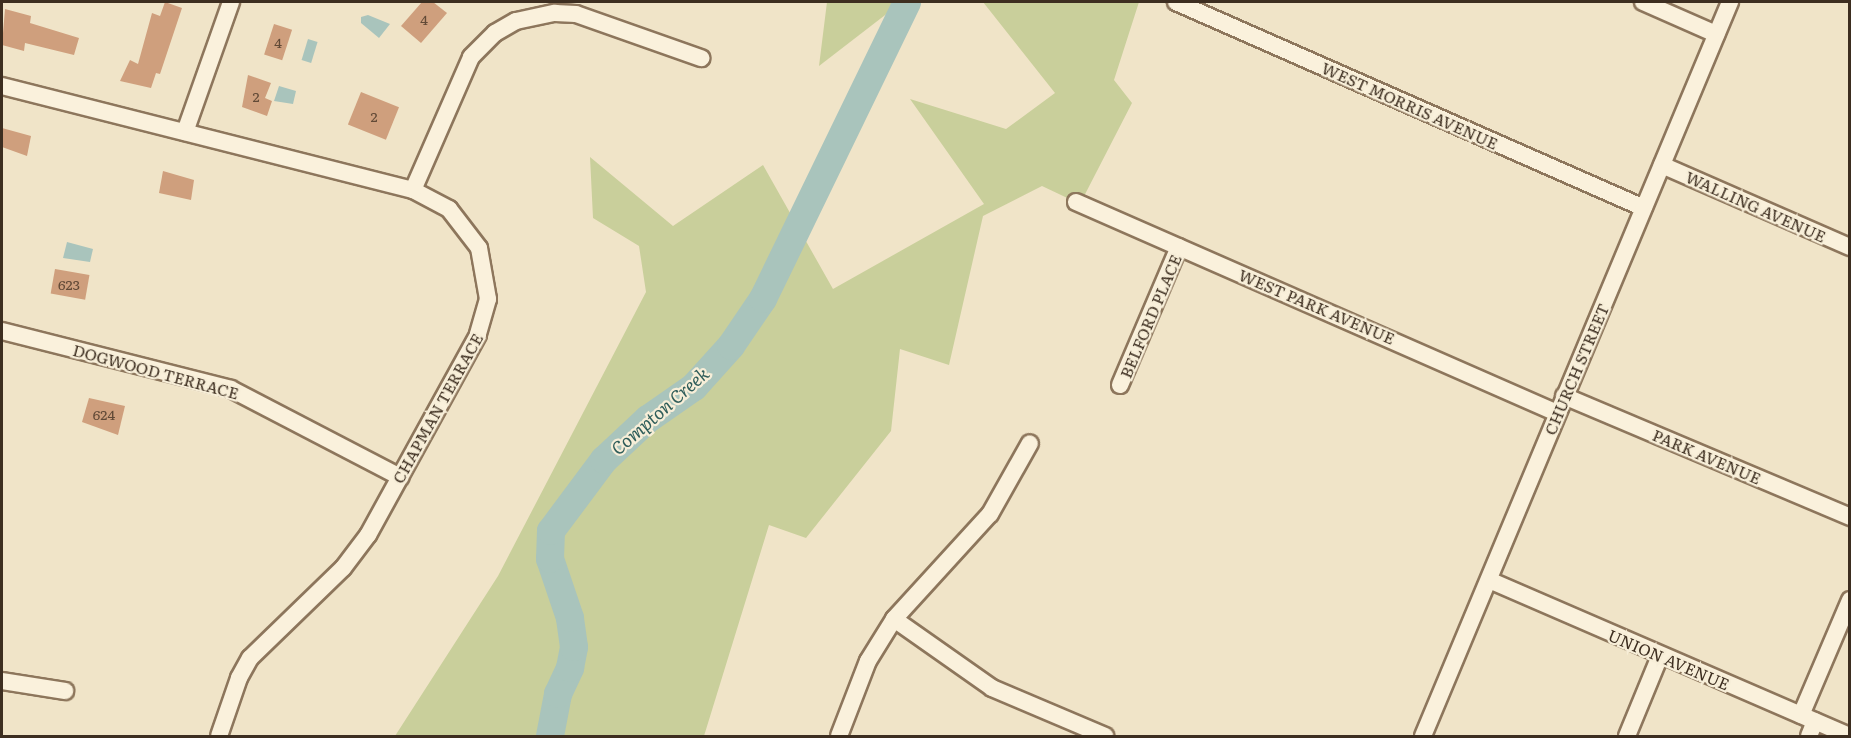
<!DOCTYPE html>
<html>
<head>
<meta charset="utf-8">
<style>
	body { margin:0 }
	#map { position:relative; width:1851px; height:738px; overflow:hidden; background:#f0e4c8; font-family:Literata,serif }
	div>[style] { position:absolute }
	.green>* { inset:0; background:#c9cf9b }
	.water>* { inset:0; background:#a9c4bc; transform-origin:0 0 }
	.river>* { height:28px; margin:-14px; padding:0 14px; transform-origin:14px; border-radius:14px; background:#a9c4bc }
	.building>* { inset:0; background:#cf9f7d; transform-origin:0 0 }
	.roads { filter:drop-shadow(2px 0 #8d765c) drop-shadow(-2px 0 #8d765c) drop-shadow(0 2px #8d765c) drop-shadow(0 -2px #8d765c) }
	.minor>* { height:16px; margin:-8px; padding:0 8px; transform-origin:8px; border-radius:8px; background:#faf1dc }
	span { translate:-50% -50%; white-space:nowrap; text-align:center; line-height:1.15; -webkit-text-stroke:4.5px #f7eed8; paint-order:stroke }
	.number-label { font-size:14px; color:#624a37 }
	.number-label span { -webkit-text-stroke-width:0 }
	.street-label { font-size:16px; color:#3d2e20 }
	.water-label { font-size:18px; color:#2f5d5a; font-style:italic }
	.frame { position:absolute; inset:0; border:3px solid #3d2e20; pointer-events:none }
</style>
</head>
<body>
<div id="map">
	<div class="green">
		<i style="clip-path:polygon(827px 2px,902px 2px,819px 66px)"></i>
		<i style="clip-path:polygon(983px 2px,1139px 2px,1114px 80px,1132px 103px,1080px 204px,1042px 186px,983px 216px,949px 365px,900px 349px,891px 431px,806px 538px,769px 525px,704px 736px,395px 736px,498px 576px,646px 292px,639px 246px,593px 218px,590px 157px,673px 226px,763px 165px,833px 289px,984px 204px,910px 99px,1006px 129px,1055px 93px)"></i>
	</div>
	<div class="water">
		<i style="clip-path:polygon(368px 15px,390px 24px,379px 38px,361px 23px,361px 17px)"></i>
		<i style="left:308px;top:39px;width:10px;height:22px;rotate:17deg"></i>
		<i style="clip-path:polygon(279px 86px,296px 91px,293px 104px,274px 101px)"></i>
		<i style="clip-path:polygon(67px 242px,93px 249px,90px 262px,63px 258px)"></i>
	</div>
	<div class="river">
		<i style="left:550px;top:736px;width:43px;rotate:-79.2deg"></i>
		<i style="left:558px;top:694px;width:29px;rotate:-65deg"></i>
		<i style="left:570px;top:668px;width:21px;rotate:-79deg"></i>
		<i style="left:574px;top:647px;width:29px;rotate:-98deg"></i>
		<i style="left:570px;top:618px;width:62px;rotate:-108.7deg"></i>
		<i style="left:550px;top:559px;width:28px;rotate:-88deg"></i>
		<i style="left:551px;top:531px;width:89px;rotate:-53.3deg"></i>
		<i style="left:604px;top:460px;width:60px;rotate:-43deg"></i>
		<i style="left:648px;top:419px;width:56px;rotate:-34.8deg"></i>
		<i style="left:694px;top:387px;width:55px;rotate:-47.9deg"></i>
		<i style="left:731px;top:346px;width:57px;rotate:-55.8deg"></i>
		<i style="left:763px;top:299px;width:330px;rotate:-64.1deg"></i>
	</div>
	<div class="building">
		<i style="clip-path:polygon(165px 2px,182px 8px,160px 74px,156px 73px,151px 88px,120px 81px,130px 60px,138px 64px,152px 13px,160px 16px)"></i>
		<i style="clip-path:polygon(422px 2px,433px 2px,447px 13px,421px 43px,401px 26px)"></i>
		<i style="clip-path:polygon(5px 9px,31px 16px,30px 23px,79px 38px,74px 55px,25px 43px,24px 51px,2px 45px)"></i>
		<i style="left:274px;top:24px;width:19px;height:32px;rotate:18deg"></i>
		<i style="clip-path:polygon(248px 75px,271px 83px,265px 98px,272px 101px,267px 116px,242px 107px)"></i>
		<i style="left:361px;top:92px;width:41px;height:35px;rotate:22deg"></i>
		<i style="clip-path:polygon(2px 128px,31px 136px,27px 156px,2px 147px)"></i>
		<i style="clip-path:polygon(163px 171px,194px 180px,191px 200px,159px 193px)"></i>
		<i style="left:55px;top:269px;width:35px;height:25px;rotate:10deg"></i>
		<i style="clip-path:polygon(89px 398px,125px 406px,118px 435px,82px 422px)"></i>
	</div>
	<div class="roads">
		<div class="minor">
			<i style="left:1176px;top:2px;width:511px;rotate:23.76deg"></i>
			<i style="left:1643px;top:2px;width:80px;rotate:23.7deg"></i>
			<i style="left:2px;top:86px;width:424px;rotate:14.2deg"></i>
			<i style="left:413px;top:190px;width:41px;rotate:27.8deg"></i>
			<i style="left:449px;top:209px;width:49px;rotate:52.4deg"></i>
			<i style="left:479px;top:248px;width:52px;rotate:80deg"></i>
			<i style="left:488px;top:299px;width:37px;rotate:106deg"></i>
			<i style="left:478px;top:335px;width:228px;rotate:118.8deg"></i>
			<i style="left:368px;top:535px;width:41px;rotate:127.1deg"></i>
			<i style="left:343px;top:568px;width:129px;rotate:135.9deg"></i>
			<i style="left:250px;top:658px;width:23px;rotate:119deg"></i>
			<i style="left:239px;top:678px;width:61px;rotate:109deg"></i>
			<i style="left:185px;top:132px;width:138px;rotate:-70.5deg"></i>
			<i style="left:1662px;top:165px;width:205px;rotate:23.6deg"></i>
			<i style="left:413px;top:190px;width:145px;rotate:-66.4deg"></i>
			<i style="left:471px;top:57px;width:34px;rotate:-45deg"></i>
			<i style="left:495px;top:33px;width:24px;rotate:-30deg"></i>
			<i style="left:516px;top:21px;width:40px;rotate:-12deg"></i>
			<i style="left:555px;top:13px;width:21px;rotate:3deg"></i>
			<i style="left:576px;top:14px;width:133px;rotate:19.4deg"></i>
			<i style="left:1076px;top:202px;width:525px;rotate:23.69deg"></i>
			<i style="left:2px;top:331px;width:236px;rotate:14.2deg"></i>
			<i style="left:231px;top:389px;width:191px;rotate:27.5deg"></i>
			<i style="left:1120px;top:385px;width:150px;rotate:-66.9deg"></i>
			<i style="left:1564px;top:396px;width:311px;rotate:22.9deg"></i>
			<i style="left:1489px;top:580px;width:393px;rotate:23.4deg"></i>
			<i style="left:894px;top:619px;width:120px;rotate:35.1deg"></i>
			<i style="left:992px;top:688px;width:123px;rotate:23deg"></i>
			<i style="left:2px;top:681px;width:64px;rotate:9deg"></i>
			<i style="left:1801px;top:715px;width:125px;rotate:-66.9deg"></i>
			<i style="left:839px;top:736px;width:80px;rotate:-68.9deg"></i>
			<i style="left:868px;top:661px;width:49px;rotate:-58.2deg"></i>
			<i style="left:894px;top:619px;width:142px;rotate:-47.6deg"></i>
			<i style="left:990px;top:514px;width:81px;rotate:-60.6deg"></i>
			<i style="left:1423px;top:736px;width:796px;rotate:-67.3deg"></i>
			<i style="left:1627px;top:736px;width:87px;rotate:-67.6deg"></i>
			<i style="left:1809px;top:736px;width:16px;rotate:-68deg"></i>
		</div>
	</div>
	<div class="number-label">
		<span style="left:424px;top:19px">4</span>
		<span style="left:278px;top:42px">4</span>
		<span style="left:256px;top:96px">2</span>
		<span style="left:374px;top:116px">2</span>
		<span style="left:69px;top:284px">623</span>
		<span style="left:104px;top:414px">624</span>
	</div>
	<div class="street-label">
		<span style="left:1410px;top:105px;rotate:24deg">WEST MORRIS AVENUE</span>
		<span style="left:1756px;top:206px;rotate:24deg">WALLING AVENUE</span>
		<span style="left:1317px;top:306px;rotate:23deg">WEST PARK AVENUE</span>
		<span style="left:1150px;top:316px;rotate:-67deg">BELFORD PLACE</span>
		<span style="left:1576px;top:369px;rotate:-67deg">CHURCH STREET</span>
		<span style="left:156px;top:371px;rotate:15deg">DOGWOOD TERRACE</span>
		<span style="left:437px;top:408px;rotate:-61deg">CHAPMAN TERRACE</span>
		<span style="left:1707px;top:456px;rotate:23deg">PARK AVENUE</span>
		<span style="left:1669px;top:659px;rotate:23deg">UNION AVENUE</span>
	</div>
	<div class="water-label">
		<span style="left:660px;top:411px;rotate:-41deg">Compton Creek</span>
	</div>
	<div class="frame"></div>
</div>
</body>
</html>
